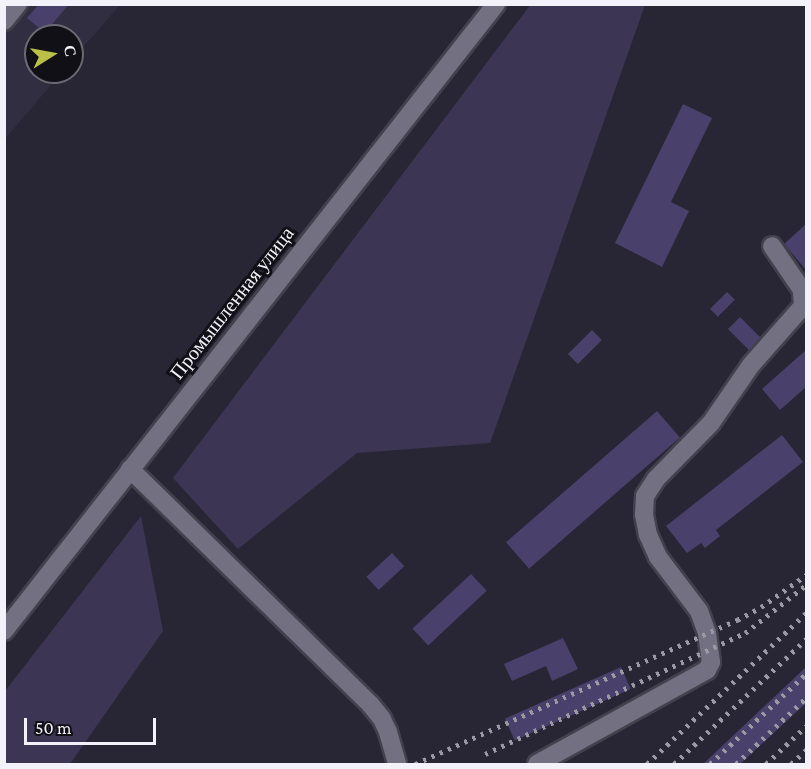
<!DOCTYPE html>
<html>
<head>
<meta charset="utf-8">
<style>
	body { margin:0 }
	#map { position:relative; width:811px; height:769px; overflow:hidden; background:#282634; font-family:"Crimson Pro",serif }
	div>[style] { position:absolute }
	.built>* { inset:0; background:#312e42 }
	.green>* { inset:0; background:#3c3654 }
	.building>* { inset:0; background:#49406b; transform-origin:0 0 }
	.roads { filter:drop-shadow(2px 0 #43414d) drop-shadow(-2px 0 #43414d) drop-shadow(0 2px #43414d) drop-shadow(0 -2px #43414d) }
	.minor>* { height:18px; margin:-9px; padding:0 9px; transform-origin:9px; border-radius:9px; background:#737181 }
	.rail>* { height:4.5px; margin-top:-2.25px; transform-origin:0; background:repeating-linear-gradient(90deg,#9b99a4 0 3px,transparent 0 9px) }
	span { translate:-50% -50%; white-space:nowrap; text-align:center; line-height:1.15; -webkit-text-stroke:6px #111016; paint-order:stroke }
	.street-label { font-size:20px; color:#f3f2fb }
	.frame { position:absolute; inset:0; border:6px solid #f3f2fb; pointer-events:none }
	.north { position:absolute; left:24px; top:24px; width:60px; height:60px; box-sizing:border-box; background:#111016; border:2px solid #6b6a72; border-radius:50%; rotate:79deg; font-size:16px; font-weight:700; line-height:24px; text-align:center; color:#f3f2fb }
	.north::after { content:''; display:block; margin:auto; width:21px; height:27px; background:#bac045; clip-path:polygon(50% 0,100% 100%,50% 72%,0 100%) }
	.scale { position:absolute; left:24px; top:718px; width:132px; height:27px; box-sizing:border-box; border:3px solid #f3f2fb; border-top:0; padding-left:8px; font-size:18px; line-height:21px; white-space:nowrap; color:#f3f2fb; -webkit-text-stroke:4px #111016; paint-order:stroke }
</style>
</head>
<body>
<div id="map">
	<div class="built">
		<i style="clip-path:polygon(5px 5px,120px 5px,72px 60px,72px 36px,36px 36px,36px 72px,62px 72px,5px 139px)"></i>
	</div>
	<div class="green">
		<i style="clip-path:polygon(531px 4px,645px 5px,490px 443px,357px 453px,238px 549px,173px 478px)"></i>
		<i style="clip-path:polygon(141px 516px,163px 631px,70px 764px,5px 764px,5px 691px)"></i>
	</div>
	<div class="building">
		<i style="clip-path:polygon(39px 4px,69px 4px,45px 33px,27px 18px)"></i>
		<i style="clip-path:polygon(683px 104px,712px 118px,671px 202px,689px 211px,662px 267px,615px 243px)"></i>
		<i style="clip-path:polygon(806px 224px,806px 270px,784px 244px)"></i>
		<i style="left:727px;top:292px;width:11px;height:24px;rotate:45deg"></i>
		<i style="left:740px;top:317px;width:31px;height:17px;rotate:45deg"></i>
		<i style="left:592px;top:330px;width:14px;height:34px;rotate:45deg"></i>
		<i style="clip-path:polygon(806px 350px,806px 387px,780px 410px,762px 389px)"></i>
		<i style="left:657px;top:411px;width:35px;height:200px;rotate:49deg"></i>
		<i style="clip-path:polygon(782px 435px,803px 462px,716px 530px,720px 536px,705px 548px,701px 543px,687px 553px,666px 526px)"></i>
		<i style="left:392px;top:553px;width:18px;height:35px;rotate:47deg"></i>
		<i style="left:471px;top:574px;width:23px;height:80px;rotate:47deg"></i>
		<i style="clip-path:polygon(563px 638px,578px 669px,552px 681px,546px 666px,512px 681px,504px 664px)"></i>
		<i style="left:621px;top:667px;width:24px;height:127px;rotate:66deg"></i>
		<i style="clip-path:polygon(806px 667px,806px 703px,740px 764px,703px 764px)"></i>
	</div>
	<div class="roads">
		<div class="minor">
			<i style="left:4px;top:21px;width:22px;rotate:-51deg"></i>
			<i style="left:130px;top:469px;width:336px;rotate:44.4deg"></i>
			<i style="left:370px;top:704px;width:19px;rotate:51deg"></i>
			<i style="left:382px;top:719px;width:14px;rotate:65deg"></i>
			<i style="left:388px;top:732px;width:33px;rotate:74deg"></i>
			<i style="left:4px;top:631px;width:797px;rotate:-51.88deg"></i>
			<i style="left:537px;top:764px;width:194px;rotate:-28.9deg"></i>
			<i style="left:707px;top:670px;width:9px;rotate:-63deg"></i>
			<i style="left:711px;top:662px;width:29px;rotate:-98deg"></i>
			<i style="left:707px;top:633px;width:23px;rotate:-110deg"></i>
			<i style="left:699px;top:611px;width:68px;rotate:-127.2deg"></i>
			<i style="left:658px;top:557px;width:24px;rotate:-114deg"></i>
			<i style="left:648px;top:535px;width:20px;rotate:-101deg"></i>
			<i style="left:644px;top:515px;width:19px;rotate:-87deg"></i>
			<i style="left:645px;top:496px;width:20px;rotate:-57deg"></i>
			<i style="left:656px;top:479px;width:78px;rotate:-45.5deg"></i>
			<i style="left:711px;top:423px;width:70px;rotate:-55.4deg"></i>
			<i style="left:751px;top:365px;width:79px;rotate:-48.6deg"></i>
			<i style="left:803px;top:306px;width:16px;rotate:-94deg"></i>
			<i style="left:802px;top:290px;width:53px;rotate:-124.3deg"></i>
		</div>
	</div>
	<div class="rail">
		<i style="left:485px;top:754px;width:287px;rotate:-25deg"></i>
		<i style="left:745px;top:633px;width:78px;rotate:-38.2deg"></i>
		<i style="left:415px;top:764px;width:353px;rotate:-24.1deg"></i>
		<i style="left:737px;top:620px;width:27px;rotate:-28deg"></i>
		<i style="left:761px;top:607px;width:55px;rotate:-35.4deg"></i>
		<i style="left:647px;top:764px;width:219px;rotate:-43.5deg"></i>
		<i style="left:674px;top:764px;width:182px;rotate:-43.4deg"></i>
		<i style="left:710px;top:764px;width:132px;rotate:-43.2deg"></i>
		<i style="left:736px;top:764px;width:96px;rotate:-43.3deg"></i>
		<i style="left:766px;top:764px;width:55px;rotate:-43.5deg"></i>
		<i style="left:791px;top:764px;width:21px;rotate:-43deg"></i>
	</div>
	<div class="street-label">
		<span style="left:232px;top:303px;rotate:-52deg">Промышленная улица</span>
	</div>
	<div class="frame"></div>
	<div class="north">С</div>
	<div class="scale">50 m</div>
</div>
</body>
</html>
